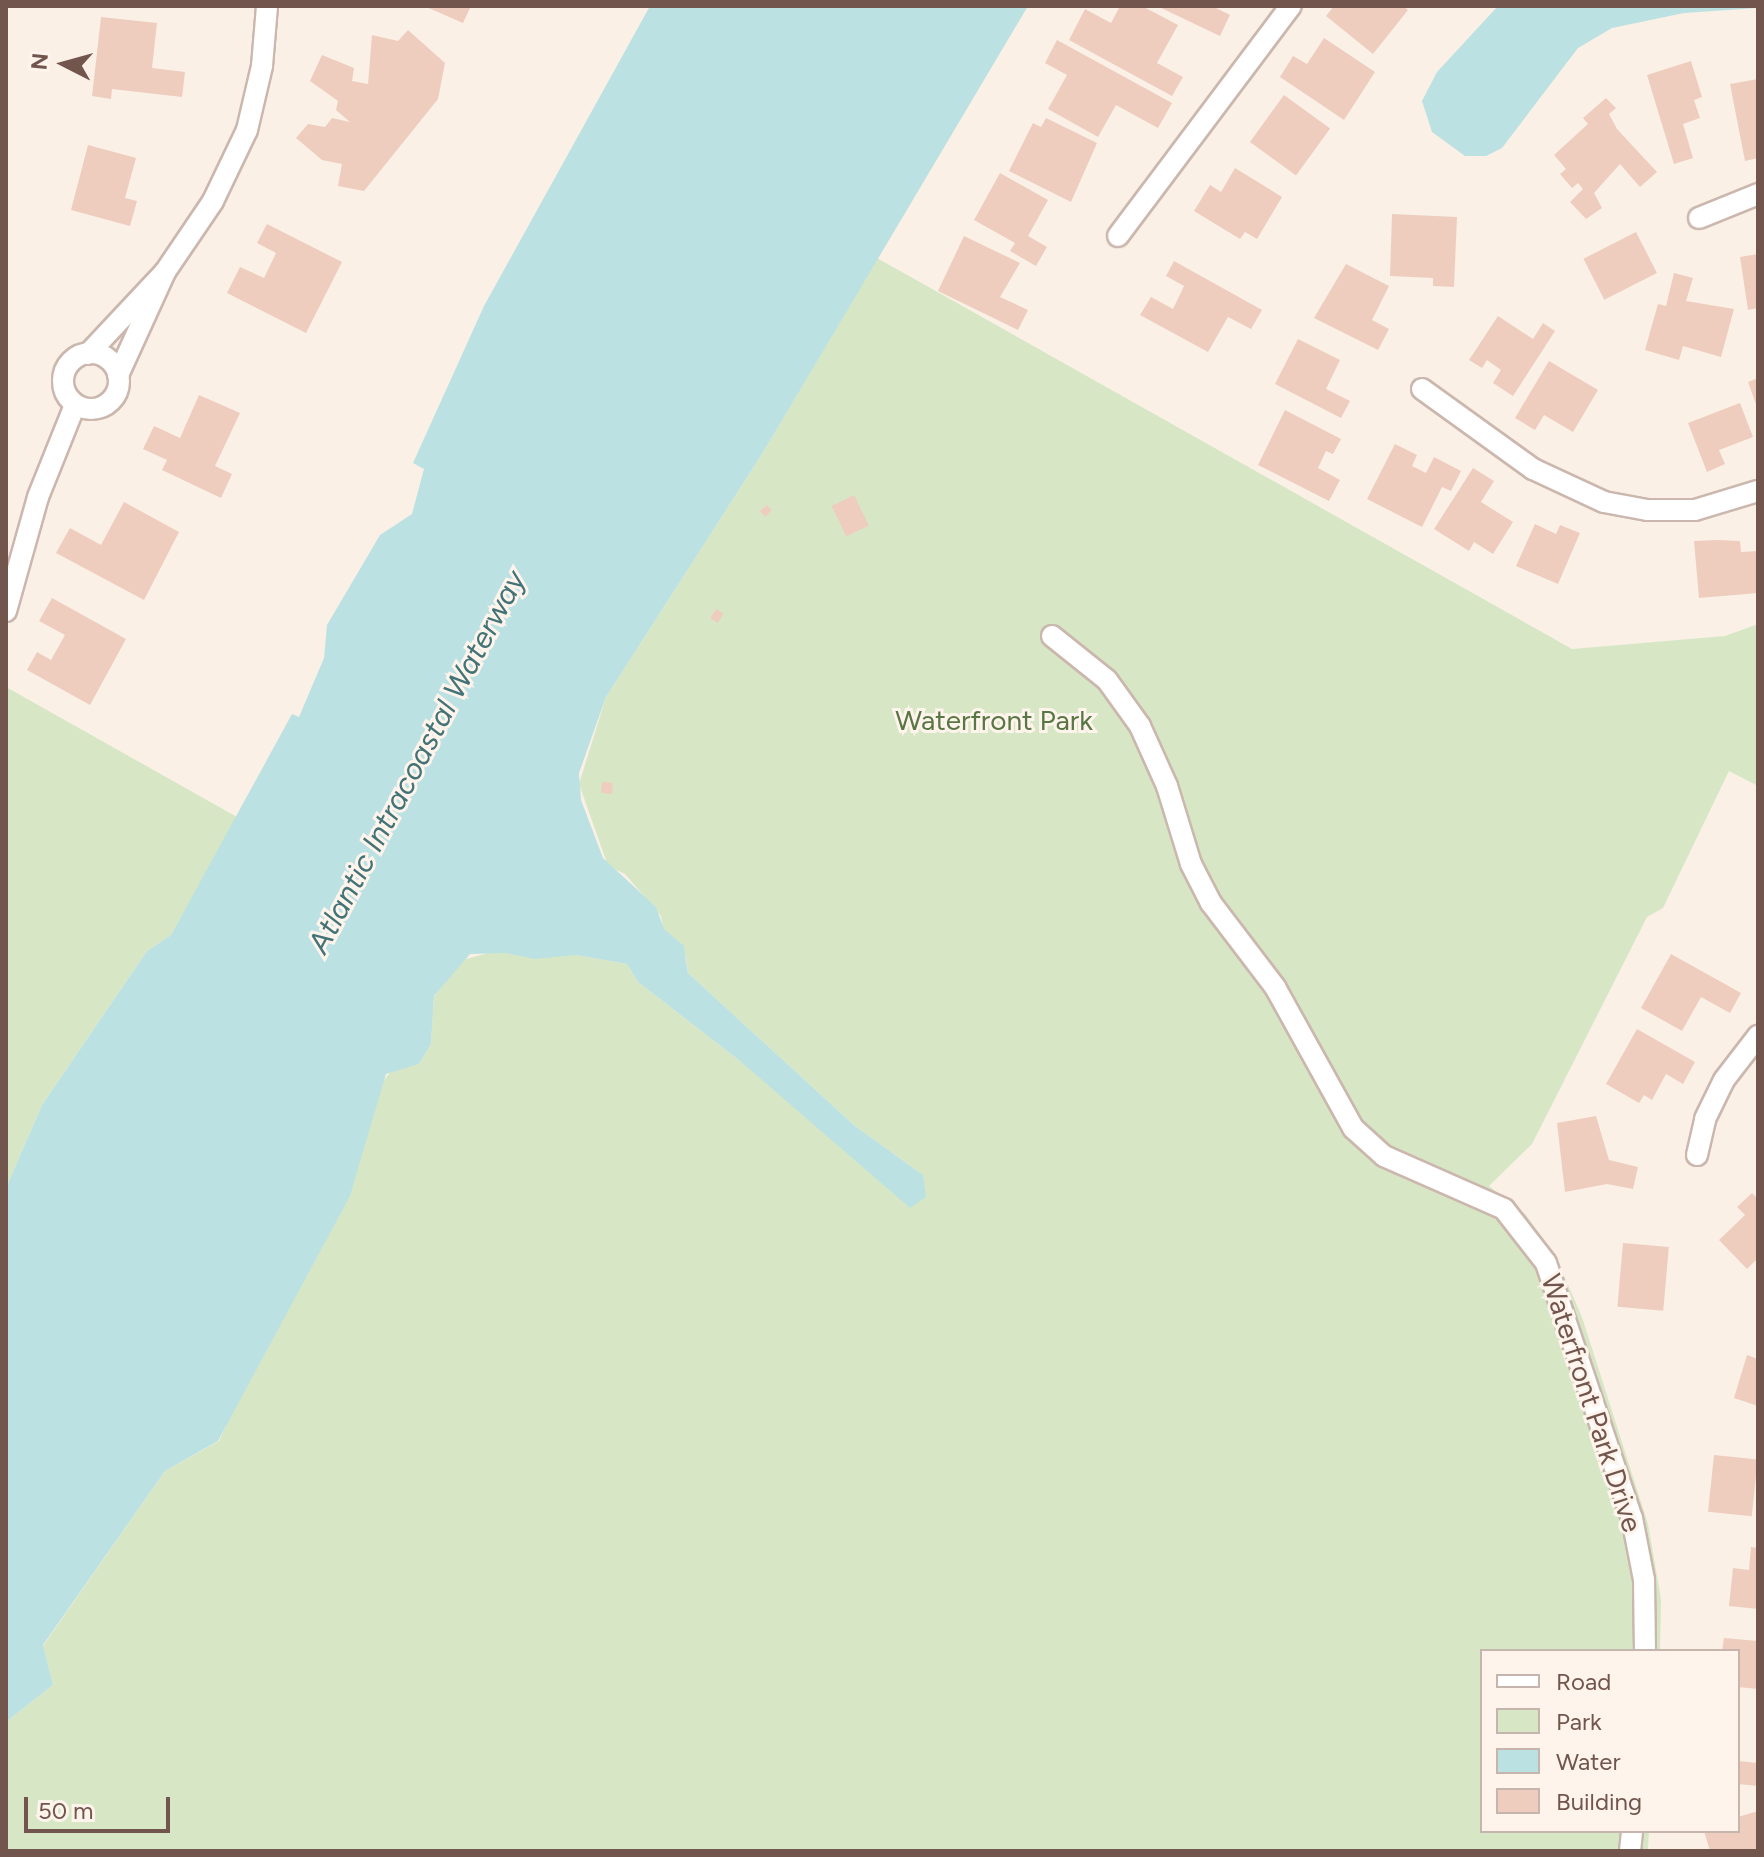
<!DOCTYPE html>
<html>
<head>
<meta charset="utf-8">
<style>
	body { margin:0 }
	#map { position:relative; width:1764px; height:1857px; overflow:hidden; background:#faf0e6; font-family:Figtree,sans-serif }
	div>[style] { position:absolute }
	.green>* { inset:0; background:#d7e7c5 }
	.water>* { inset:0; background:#bce1e3 }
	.building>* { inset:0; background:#eecdbf; transform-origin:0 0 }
	.roads { filter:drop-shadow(2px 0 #cbb7ad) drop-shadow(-2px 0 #cbb7ad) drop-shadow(0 2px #cbb7ad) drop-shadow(0 -2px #cbb7ad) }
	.minor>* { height:20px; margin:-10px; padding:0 10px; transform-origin:10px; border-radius:10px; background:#fff }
	.minor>.ring { margin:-10px; padding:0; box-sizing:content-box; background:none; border:20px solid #fff; border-radius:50% }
	span { translate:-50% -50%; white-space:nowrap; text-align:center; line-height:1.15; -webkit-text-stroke:6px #fef4ec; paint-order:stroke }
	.park-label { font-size:28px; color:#597745 }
	.street-label { font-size:28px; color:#72564d }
	.water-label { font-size:30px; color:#427376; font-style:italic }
	.frame { position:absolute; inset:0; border:8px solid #72564d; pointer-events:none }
	.legend { position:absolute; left:1480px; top:1649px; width:260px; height:184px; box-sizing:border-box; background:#fef4ec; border:2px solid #c6b5ac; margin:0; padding:10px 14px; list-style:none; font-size:24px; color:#72564d }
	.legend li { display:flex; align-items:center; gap:16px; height:40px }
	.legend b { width:40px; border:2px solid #c6b5ac }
	.north { position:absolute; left:24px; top:24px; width:80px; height:80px; -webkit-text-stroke:6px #fef4ec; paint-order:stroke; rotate:276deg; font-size:22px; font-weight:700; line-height:32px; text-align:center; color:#72564d }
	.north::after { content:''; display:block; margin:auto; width:28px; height:36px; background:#72564d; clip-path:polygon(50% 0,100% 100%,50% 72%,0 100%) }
	.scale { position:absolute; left:24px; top:1797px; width:146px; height:36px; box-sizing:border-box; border:4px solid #72564d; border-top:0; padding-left:10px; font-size:24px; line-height:28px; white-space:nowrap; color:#72564d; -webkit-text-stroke:6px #fef4ec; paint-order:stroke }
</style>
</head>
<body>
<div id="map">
	<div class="green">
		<i style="clip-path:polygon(877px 258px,1572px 649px,1725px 636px,1758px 624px,1758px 786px,1729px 771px,1663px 908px,1647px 917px,1532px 1144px,1489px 1186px,1526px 1215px,1558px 1262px,1582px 1317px,1648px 1524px,1661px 1599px,1660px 1651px,1482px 1651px,1482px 1831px,1649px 1831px,1648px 1851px,6px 1851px,6px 1722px,53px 1685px,43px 1646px,165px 1471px,219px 1441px,381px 1084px,392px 1070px,419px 1064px,431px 1044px,434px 997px,459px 961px,492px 952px,576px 955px,627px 964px,638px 982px,740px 1061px,923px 1175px,855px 1126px,688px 973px,686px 956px,663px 929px,661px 916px,625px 874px,608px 866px,579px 784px,606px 697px,762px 454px)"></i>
		<i style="clip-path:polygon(6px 687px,237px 817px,171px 935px,147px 951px,42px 1105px,6px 1188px)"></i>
	</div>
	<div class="water">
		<i style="clip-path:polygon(650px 6px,1028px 6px,762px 454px,606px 697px,579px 773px,581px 800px,603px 858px,656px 907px,664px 929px,684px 946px,688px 973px,855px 1126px,923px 1175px,926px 1197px,910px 1208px,740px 1061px,638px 982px,627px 964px,576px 955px,535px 959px,506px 953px,470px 954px,434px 996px,431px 1044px,419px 1064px,386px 1074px,350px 1196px,218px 1441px,165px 1471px,43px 1645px,53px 1685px,6px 1722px,6px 1188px,42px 1105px,147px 951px,171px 935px,292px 714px,299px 717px,324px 658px,327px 625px,380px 535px,412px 514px,424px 469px,413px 463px,484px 306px)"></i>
		<i style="clip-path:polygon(1498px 6px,1758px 6px,1758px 8px,1684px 13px,1612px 28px,1578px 48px,1502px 148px,1486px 156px,1465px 156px,1432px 132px,1422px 101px,1437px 72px)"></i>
	</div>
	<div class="building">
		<i style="clip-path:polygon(424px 6px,464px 6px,470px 8px,463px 23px)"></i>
		<i style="clip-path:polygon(1120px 6px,1142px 6px,1178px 25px,1157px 63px,1183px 77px,1172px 96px,1069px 40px,1085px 9px,1111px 23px)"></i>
		<i style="clip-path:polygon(1157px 6px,1212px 6px,1230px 15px,1220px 36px)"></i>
		<i style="clip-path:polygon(1334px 6px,1403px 6px,1408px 10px,1373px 54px,1326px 16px)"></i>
		<i style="clip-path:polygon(101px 17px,157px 23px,152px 68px,185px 72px,182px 97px,112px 89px,111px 99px,92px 96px)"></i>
		<i style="clip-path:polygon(408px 30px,445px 63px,438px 99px,364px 191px,338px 186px,342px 164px,322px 160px,296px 138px,308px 124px,325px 127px,332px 118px,350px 122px,336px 110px,338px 101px,310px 81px,322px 55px,354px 68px,352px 81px,368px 84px,372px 35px,398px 41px)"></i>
		<i style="clip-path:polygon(1324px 38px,1375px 72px,1344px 120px,1280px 77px,1293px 56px,1307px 64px)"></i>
		<i style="clip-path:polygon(1057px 40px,1172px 103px,1158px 128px,1116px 105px,1098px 137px,1048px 109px,1067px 75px,1045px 63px)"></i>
		<i style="clip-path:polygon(1691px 61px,1702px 97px,1694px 100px,1700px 118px,1683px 124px,1693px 158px,1674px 164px,1647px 75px)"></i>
		<i style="clip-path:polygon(1758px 79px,1758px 158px,1745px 161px,1730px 84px)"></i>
		<i style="left:1284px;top:95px;width:57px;height:58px;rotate:36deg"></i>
		<i style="clip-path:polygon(1606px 98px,1616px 108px,1609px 114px,1617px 129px,1657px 172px,1640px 187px,1620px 164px,1594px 193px,1602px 208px,1586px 219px,1570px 202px,1583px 189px,1578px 183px,1572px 188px,1560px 174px,1566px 169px,1554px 155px,1588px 124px,1583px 118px)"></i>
		<i style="clip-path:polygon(1046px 118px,1097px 143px,1071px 202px,1009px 171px,1033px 123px,1041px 127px)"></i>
		<i style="clip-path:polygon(88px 145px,136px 158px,125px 198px,137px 201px,130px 226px,71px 210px)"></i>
		<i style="clip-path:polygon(1235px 168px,1282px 197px,1257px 239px,1245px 232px,1240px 239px,1194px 211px,1210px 185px,1221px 192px)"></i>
		<i style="clip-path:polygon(1000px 173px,1048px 200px,1028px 236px,1047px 247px,1036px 266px,1010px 251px,1015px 243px,974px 220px)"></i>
		<i style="clip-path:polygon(1392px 214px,1457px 217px,1454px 287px,1433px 286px,1433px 278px,1390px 276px)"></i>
		<i style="clip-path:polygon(267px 224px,342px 262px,306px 333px,227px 293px,240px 267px,264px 278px,276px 253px,257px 243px)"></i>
		<i style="left:1636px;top:232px;width:46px;height:59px;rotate:63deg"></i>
		<i style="clip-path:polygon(964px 236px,1020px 263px,1000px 297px,1028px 310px,1018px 330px,938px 291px)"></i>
		<i style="clip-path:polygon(1758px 254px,1758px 308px,1748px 310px,1740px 257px)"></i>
		<i style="clip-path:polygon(1174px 261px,1262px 310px,1251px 329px,1228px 317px,1208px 352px,1140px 315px,1151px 297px,1173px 309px,1184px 286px,1166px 276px)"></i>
		<i style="clip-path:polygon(1346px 264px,1389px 286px,1372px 320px,1389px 329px,1378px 350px,1314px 318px)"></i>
		<i style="clip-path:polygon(1674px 273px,1693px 278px,1686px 301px,1734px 309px,1721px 357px,1683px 346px,1679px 360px,1645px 350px,1658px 304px,1666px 306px)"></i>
		<i style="clip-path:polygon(1498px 316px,1533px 339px,1543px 323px,1555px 331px,1513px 396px,1493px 383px,1501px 370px,1487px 360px,1482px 368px,1469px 360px)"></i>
		<i style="clip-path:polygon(1298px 339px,1340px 360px,1326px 389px,1350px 401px,1341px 418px,1275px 384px)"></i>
		<i style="clip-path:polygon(1549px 361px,1598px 390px,1573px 432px,1544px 415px,1535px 430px,1515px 418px)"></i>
		<i style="clip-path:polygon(1758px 378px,1758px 410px,1748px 382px)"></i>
		<i style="clip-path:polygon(199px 395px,240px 413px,215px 466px,232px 474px,221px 498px,162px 470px,167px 460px,143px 449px,154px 426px,180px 438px)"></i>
		<i style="clip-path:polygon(1740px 403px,1753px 437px,1719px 450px,1725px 464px,1707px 472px,1688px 423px)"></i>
		<i style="clip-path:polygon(1285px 410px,1341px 439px,1333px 454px,1326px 451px,1318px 468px,1340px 480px,1329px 501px,1258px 465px)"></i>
		<i style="clip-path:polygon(1395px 444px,1417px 455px,1412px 466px,1426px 473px,1434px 457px,1461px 471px,1451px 491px,1442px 487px,1422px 527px,1367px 499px)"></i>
		<i style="clip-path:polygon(1473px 468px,1494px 481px,1481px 502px,1513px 522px,1493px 554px,1474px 542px,1469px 551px,1434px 529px)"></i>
		<i style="left:854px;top:495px;width:34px;height:25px;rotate:64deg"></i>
		<i style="clip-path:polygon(124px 502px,179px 532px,144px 600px,56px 553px,70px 528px,101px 545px)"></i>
		<i style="clip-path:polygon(767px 505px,772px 510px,765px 517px,760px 511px)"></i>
		<i style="clip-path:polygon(1535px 524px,1556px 534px,1560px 525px,1580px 533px,1558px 584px,1516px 566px)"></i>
		<i style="clip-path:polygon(1717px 540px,1740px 541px,1741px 552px,1757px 551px,1758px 593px,1699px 598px,1694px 541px)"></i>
		<i style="clip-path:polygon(52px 598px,126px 639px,90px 705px,27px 670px,37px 652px,51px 660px,65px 635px,39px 621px)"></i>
		<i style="left:716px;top:609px;width:9px;height:11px;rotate:32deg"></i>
		<i style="left:602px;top:782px;width:11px;height:11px;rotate:5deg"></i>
		<i style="clip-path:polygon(1671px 954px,1741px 993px,1730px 1013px,1701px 997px,1682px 1031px,1641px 1008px)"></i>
		<i style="clip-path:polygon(1637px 1029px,1695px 1062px,1683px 1084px,1666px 1074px,1652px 1100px,1644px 1095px,1639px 1103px,1606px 1084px)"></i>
		<i style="clip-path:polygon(1596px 1116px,1609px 1160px,1638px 1167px,1633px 1189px,1607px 1184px,1565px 1192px,1557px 1123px)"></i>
		<i style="clip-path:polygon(1752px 1193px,1758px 1199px,1758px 1258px,1747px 1269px,1719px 1240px,1745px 1215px,1737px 1207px)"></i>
		<i style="left:1623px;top:1243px;width:46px;height:64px;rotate:5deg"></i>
		<i style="clip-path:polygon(1747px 1355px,1758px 1359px,1758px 1406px,1734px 1398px)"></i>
		<i style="left:1714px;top:1455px;width:44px;height:57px;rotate:6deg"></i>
		<i style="clip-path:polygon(1751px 1547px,1758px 1548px,1758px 1609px,1729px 1606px,1733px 1568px,1749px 1570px)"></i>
		<i style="clip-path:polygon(1724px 1638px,1758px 1641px,1758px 1689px,1738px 1687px,1738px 1651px,1722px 1651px)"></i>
		<i style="clip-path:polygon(1738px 1761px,1758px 1763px,1758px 1786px,1738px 1784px)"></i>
		<i style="clip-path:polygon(1758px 1811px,1758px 1851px,1710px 1851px,1704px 1831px,1738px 1831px,1738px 1817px)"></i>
	</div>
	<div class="roads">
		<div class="minor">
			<i style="left:1699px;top:218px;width:64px;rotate:-22.1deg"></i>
			<i style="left:1118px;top:236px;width:288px;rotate:-53.1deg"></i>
			<i style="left:165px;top:272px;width:86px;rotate:-55.9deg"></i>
			<i style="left:213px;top:201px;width:79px;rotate:-64.4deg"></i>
			<i style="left:247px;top:130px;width:66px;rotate:-76.8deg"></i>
			<i style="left:262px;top:66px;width:60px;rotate:-85.2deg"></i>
			<i class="ring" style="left:63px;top:353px;width:36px;height:36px"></i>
			<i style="left:88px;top:354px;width:112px;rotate:-46.8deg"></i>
			<i style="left:165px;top:272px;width:113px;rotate:114.5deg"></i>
			<i style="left:1422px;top:389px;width:137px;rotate:35.8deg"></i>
			<i style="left:1533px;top:469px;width:78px;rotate:24.9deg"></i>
			<i style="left:1604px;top:502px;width:44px;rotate:10.5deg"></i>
			<i style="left:1647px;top:510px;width:48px"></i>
			<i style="left:1695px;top:510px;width:66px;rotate:-16.8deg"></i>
			<i style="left:6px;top:611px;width:118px;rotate:-74.3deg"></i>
			<i style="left:38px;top:497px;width:99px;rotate:-68.1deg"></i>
			<i style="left:1052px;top:636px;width:70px;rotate:38.7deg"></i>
			<i style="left:1107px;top:680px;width:57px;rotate:54.3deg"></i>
			<i style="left:1140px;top:726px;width:66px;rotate:65.8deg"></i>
			<i style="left:1167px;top:786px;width:82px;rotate:72.9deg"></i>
			<i style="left:1191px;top:864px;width:44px;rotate:62.9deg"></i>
			<i style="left:1211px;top:903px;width:106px;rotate:52.7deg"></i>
			<i style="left:1275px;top:987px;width:161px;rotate:61deg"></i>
			<i style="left:1353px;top:1128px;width:42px;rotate:42.1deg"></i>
			<i style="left:1384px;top:1156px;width:131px;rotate:23.8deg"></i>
			<i style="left:1504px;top:1209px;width:68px;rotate:52.1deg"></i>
			<i style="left:1546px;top:1263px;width:269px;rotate:71.4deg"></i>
			<i style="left:1632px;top:1518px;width:63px;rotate:79deg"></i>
			<i style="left:1644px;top:1580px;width:71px;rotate:89.2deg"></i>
			<i style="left:1697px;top:1155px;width:37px;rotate:-77deg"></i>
			<i style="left:1705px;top:1119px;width:43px;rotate:-64deg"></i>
			<i style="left:1724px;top:1080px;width:56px;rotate:-52.3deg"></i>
			<i style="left:1630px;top:1851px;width:20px;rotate:-84deg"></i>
		</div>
	</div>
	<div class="park-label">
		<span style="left:994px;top:720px">Waterfront Park</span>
	</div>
	<div class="street-label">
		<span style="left:1592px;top:1403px;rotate:72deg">Waterfront Park Drive</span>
	</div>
	<div class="water-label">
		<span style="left:417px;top:762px;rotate:-62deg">Atlantic Intracoastal Waterway</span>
	</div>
	<div class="frame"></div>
	<ul class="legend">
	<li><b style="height:10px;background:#fff"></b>Road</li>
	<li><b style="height:22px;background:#d7e7c5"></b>Park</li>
	<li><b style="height:22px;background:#bce1e3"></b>Water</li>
	<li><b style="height:22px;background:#eecdbf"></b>Building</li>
	</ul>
	<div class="north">N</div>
	<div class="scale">50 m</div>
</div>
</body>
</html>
